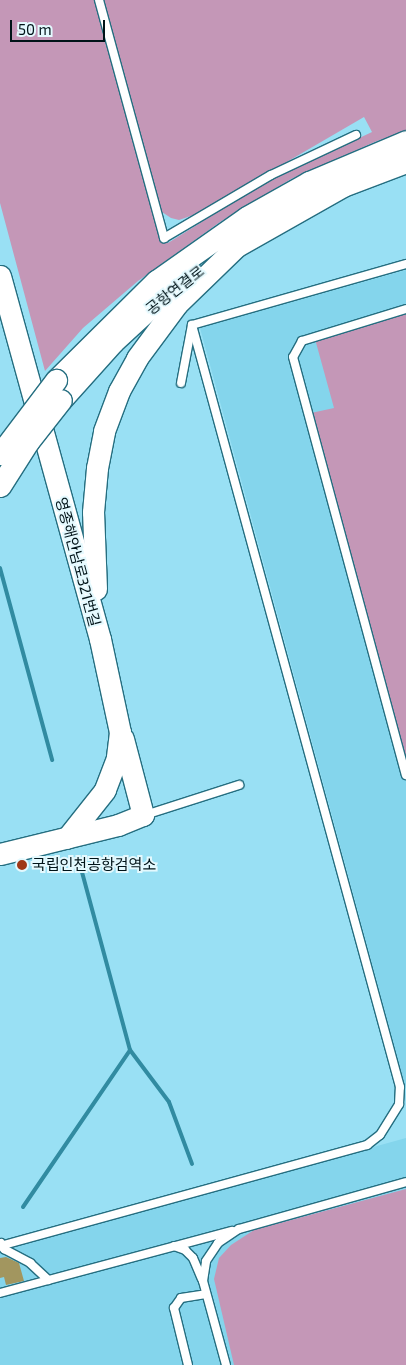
<!DOCTYPE html>
<html>
<head>
<meta charset="utf-8">
<style>
	body { margin:0 }
	#map { position:relative; width:406px; height:1365px; overflow:hidden; background:#99e0f4; font-family:"Exo 2","Noto Sans KR",sans-serif }
	div>[style] { position:absolute }
	.built>* { inset:0; background:#84d5ec }
	.green>* { inset:0; background:#c497b7 }
	.stream>* { height:4px; margin:-2px; padding:0 2px; transform-origin:2px; border-radius:2px; background:#318ba1 }
	.building>* { inset:0; background:#a2965f }
	.roads { filter:drop-shadow(1px 0 #256e80) drop-shadow(-1px 0 #256e80) drop-shadow(0 1px #256e80) drop-shadow(0 -1px #256e80) }
	.lane>* { height:8px; margin:-4px; padding:0 4px; transform-origin:4px; border-radius:4px; background:#fff }
	.secondary>* { height:21px; margin:-10.5px; padding:0 10.5px; transform-origin:10.5px; border-radius:10.5px; background:#fff }
	.bridges { filter:drop-shadow(1px 0 #256e80) drop-shadow(-1px 0 #256e80) drop-shadow(0 1px #256e80) drop-shadow(0 -1px #256e80) }
	.secondary-bridge>* { height:21px; margin:-10.5px; padding:0 10.5px; transform-origin:10.5px; border-radius:10.5px; background:#fff }
	.dots>* { width:14px; height:14px; translate:-50% -50%; box-sizing:border-box; border:2px solid #e4f9fe; border-radius:50% }
	span { translate:-50% -50%; white-space:nowrap; text-align:center; line-height:1.15; -webkit-text-stroke:4px #e4f9fe; paint-order:stroke }
	.street-label { font-size:15px; color:#001318 }
	.poi-label { font-size:15px; color:#001318 }
	.left { translate:0 -50%; text-align:left }
	.scale { position:absolute; left:10px; top:20px; width:95px; height:22px; box-sizing:border-box; border:2px solid #001318; border-top:0; padding-left:6px; font-size:15px; line-height:18px; white-space:nowrap; color:#001318; -webkit-text-stroke:4px #e4f9fe; paint-order:stroke }
</style>
</head>
<body>
<div id="map">
	<div class="built">
		<i style="clip-path:polygon(406px 270px,406px 1089px,200px 328px)"></i>
		<i style="clip-path:polygon(406px 1138px,406px 1365px,0 1365px,0 1250px)"></i>
	</div>
	<div class="green">
		<i style="clip-path:polygon(0 0,96px 0,164px 242px,168px 243px,264px 183px,372px 132px,364px 117px,199px 213px,179px 220px,171px 218px,162px 212px,156px 200px,101px 0,406px 0,406px 131px,377px 141px,291px 179px,220px 222px,138px 281px,83px 328px,45px 371px,0 203px)"></i>
		<i style="clip-path:polygon(406px 314px,406px 762px,311px 413px,334px 408px,315px 339px)"></i>
		<i style="clip-path:polygon(406px 1189px,406px 1365px,234px 1365px,214px 1279px,219px 1258px,231px 1245px,254px 1230px)"></i>
	</div>
	<div class="stream">
		<i style="left:0;top:568px;width:199px;rotate:74.8deg"></i>
		<i style="left:79px;top:861px;width:196px;rotate:74.9deg"></i>
		<i style="left:130px;top:1050px;width:65px;rotate:53.1deg"></i>
		<i style="left:169px;top:1102px;width:66px;rotate:69.6deg"></i>
		<i style="left:23px;top:1207px;width:190px;rotate:-55.7deg"></i>
	</div>
	<div class="building">
		<i style="clip-path:polygon(6px 1257px,19px 1263px,24px 1281px,6px 1285px,4px 1277px,0 1278px,0 1258px)"></i>
	</div>
	<div class="roads">
		<div class="lane">
			<i style="left:99px;top:0;width:247px;rotate:74.7deg"></i>
			<i style="left:164px;top:238px;width:124px;rotate:-30.5deg"></i>
			<i style="left:271px;top:175px;width:94px;rotate:-25.2deg"></i>
			<i style="left:406px;top:309px;width:109px;rotate:162.9deg"></i>
			<i style="left:302px;top:341px;width:18px;rotate:119deg"></i>
			<i style="left:293px;top:357px;width:433px;rotate:74.9deg"></i>
			<i style="left:181px;top:383px;width:59px;rotate:-79.3deg"></i>
			<i style="left:192px;top:325px;width:223px;rotate:-15.9deg"></i>
			<i style="left:145px;top:815px;width:99px;rotate:-17.7deg"></i>
			<i style="left:1px;top:1243px;width:7px;rotate:63deg"></i>
			<i style="left:4px;top:1249px;width:30px;rotate:28deg"></i>
			<i style="left:30px;top:1263px;width:25px;rotate:43deg"></i>
			<i style="left:0;top:1246px;width:381px;rotate:-15.4deg"></i>
			<i style="left:367px;top:1145px;width:16px;rotate:-38deg"></i>
			<i style="left:380px;top:1135px;width:36px;rotate:-58deg"></i>
			<i style="left:399px;top:1104px;width:17px;rotate:-87deg"></i>
			<i style="left:400px;top:1087px;width:790px;rotate:-105.27deg"></i>
			<i style="left:174px;top:1246px;width:12px;rotate:20deg"></i>
			<i style="left:185px;top:1250px;width:11px;rotate:45deg"></i>
			<i style="left:193px;top:1258px;width:23px;rotate:67deg"></i>
			<i style="left:0;top:1293px;width:240px;rotate:-15deg"></i>
			<i style="left:188px;top:1365px;width:59px;rotate:-103.8deg"></i>
			<i style="left:174px;top:1308px;width:12px;rotate:-55deg"></i>
			<i style="left:181px;top:1298px;width:25px;rotate:-9deg"></i>
			<i style="left:226px;top:1365px;width:87px;rotate:-105.3deg"></i>
			<i style="left:203px;top:1281px;width:20px;rotate:-81deg"></i>
			<i style="left:206px;top:1261px;width:22px;rotate:-56deg"></i>
			<i style="left:218px;top:1243px;width:25px;rotate:-34deg"></i>
			<i style="left:239px;top:1229px;width:173px;rotate:-15.7deg"></i>
		</div>
		<div class="secondary">
			<i style="left:228px;top:251px;width:132px;rotate:-29.5deg"></i>
			<i style="left:343px;top:186px;width:67px;rotate:-20.9deg"></i>
			<i style="left:0;top:276px;width:377px;rotate:74.6deg"></i>
			<i style="left:100px;top:639px;width:95px;rotate:77.9deg"></i>
			<i style="left:120px;top:732px;width:26px;rotate:97deg"></i>
			<i style="left:117px;top:758px;width:34px;rotate:111deg"></i>
			<i style="left:105px;top:790px;width:61px;rotate:128.4deg"></i>
			<i style="left:56px;top:380px;width:141px;rotate:-44.7deg"></i>
			<i style="left:156px;top:281px;width:111px;rotate:-35.1deg"></i>
			<i style="left:247px;top:217px;width:71px;rotate:-29.4deg"></i>
			<i style="left:309px;top:182px;width:105px;rotate:-22.9deg"></i>
			<i style="left:61px;top:400px;width:78px;rotate:-48.1deg"></i>
			<i style="left:113px;top:342px;width:83px;rotate:-42.6deg"></i>
			<i style="left:174px;top:286px;width:22px;rotate:-34deg"></i>
			<i style="left:96px;top:589px;width:77px;rotate:-92.2deg"></i>
			<i style="left:93px;top:512px;width:44px;rotate:-84.8deg"></i>
			<i style="left:97px;top:468px;width:38px;rotate:-79deg"></i>
			<i style="left:104px;top:431px;width:43px;rotate:-69.4deg"></i>
			<i style="left:119px;top:391px;width:38px;rotate:-61deg"></i>
			<i style="left:137px;top:358px;width:67px;rotate:-53.5deg"></i>
			<i style="left:177px;top:304px;width:88px;rotate:-44.1deg"></i>
			<i style="left:0;top:854px;width:122px;rotate:-13.8deg"></i>
			<i style="left:118px;top:825px;width:27px;rotate:-22deg"></i>
			<i style="left:143px;top:815px;width:79px;rotate:-104.7deg"></i>
		</div>
	</div>
	<div class="bridges">
		<div class="secondary-bridge">
			<i style="left:0;top:454px;width:93px;rotate:-52.9deg"></i>
			<i style="left:0;top:486px;width:52px;rotate:-57.5deg"></i>
			<i style="left:28px;top:442px;width:53px;rotate:-51.8deg"></i>
		</div>
	</div>
	<div class="dots">
		<i style="left:22px;top:865px;background:#9f3817"></i>
	</div>
	<div class="street-label">
		<span style="left:175px;top:290px;rotate:-38deg">공항연결로</span>
		<span style="left:78px;top:562px;rotate:75deg">영종해안남로321번길</span>
	</div>
	<div class="poi-label">
		<span class="left" style="left:32px;top:865px">국립인천공항검역소</span>
	</div>
	<div class="scale">50 m</div>
</div>
</body>
</html>
